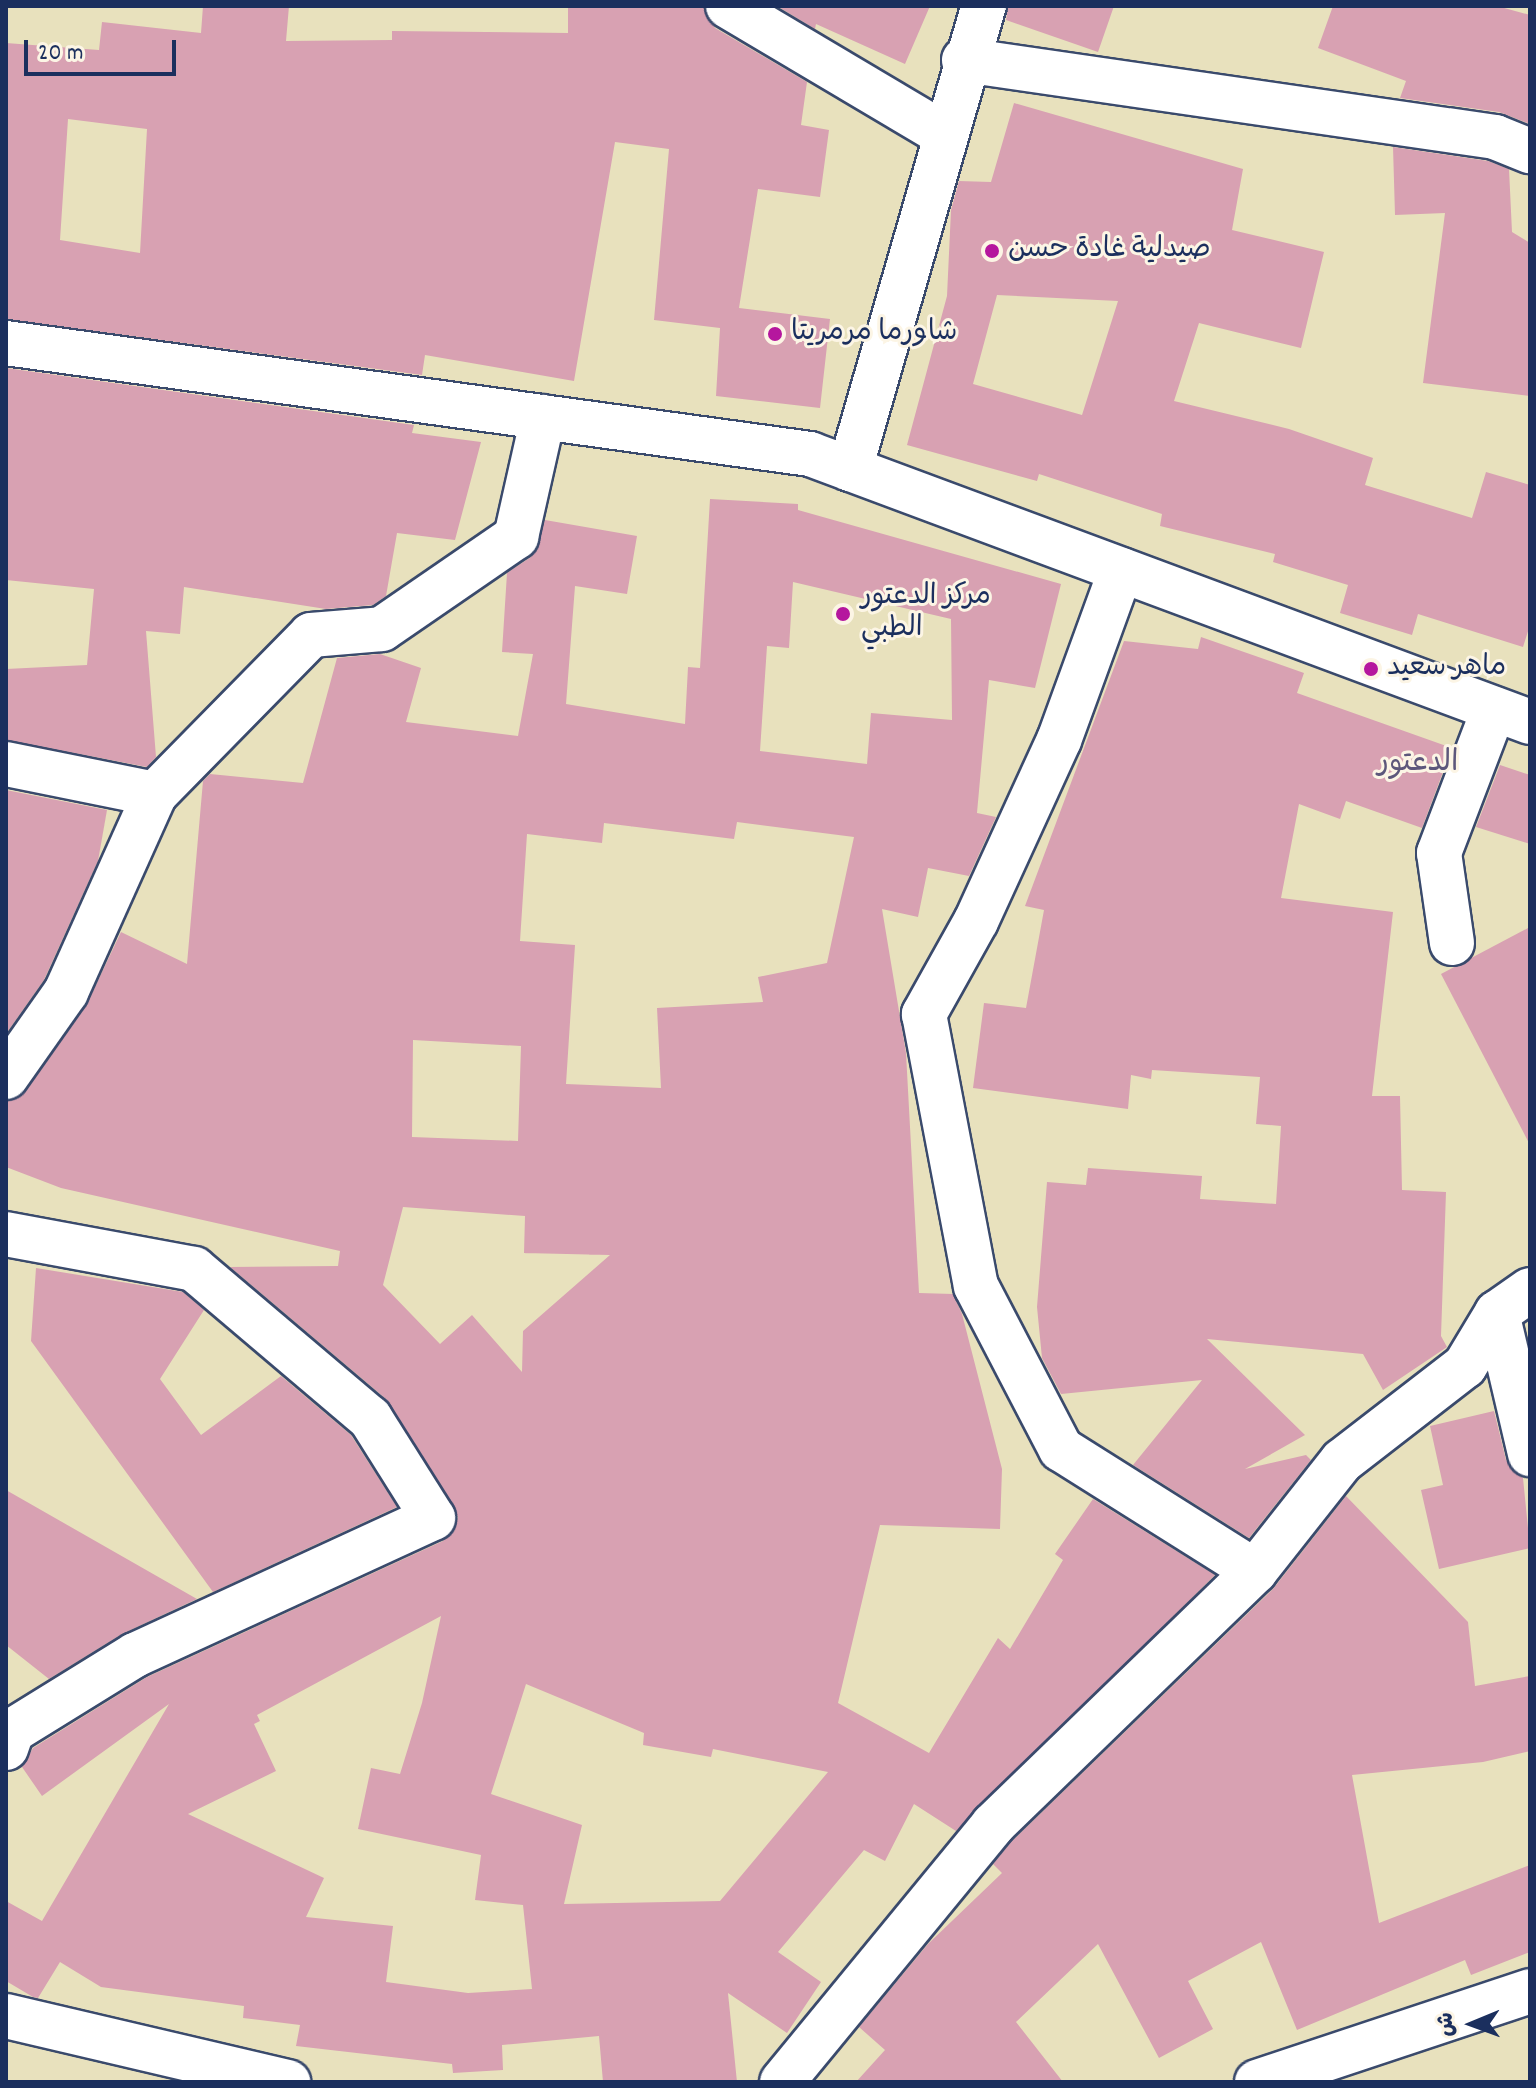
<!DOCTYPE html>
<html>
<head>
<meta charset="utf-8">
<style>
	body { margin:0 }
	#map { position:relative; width:1536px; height:2088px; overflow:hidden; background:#e8e1bd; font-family:Dekko,"Playpen Sans Arabic",sans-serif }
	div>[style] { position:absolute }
	.building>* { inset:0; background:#d8a1b2 }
	.roads { filter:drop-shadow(2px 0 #3a4a6c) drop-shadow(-2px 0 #3a4a6c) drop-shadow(0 2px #3a4a6c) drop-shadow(0 -2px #3a4a6c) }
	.street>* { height:44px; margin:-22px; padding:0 22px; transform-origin:22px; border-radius:22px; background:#fff }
	.dots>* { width:22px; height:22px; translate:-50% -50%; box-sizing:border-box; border:4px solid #fcf5e5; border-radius:50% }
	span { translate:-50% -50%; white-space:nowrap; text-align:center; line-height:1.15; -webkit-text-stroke:6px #fcf5e5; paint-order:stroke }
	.poi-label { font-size:28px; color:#1b2f5e }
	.left { translate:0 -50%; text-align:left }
	.neighbourhood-label { font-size:30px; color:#5d577b }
	.frame { position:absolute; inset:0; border:8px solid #1b2f5e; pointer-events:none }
	.north { position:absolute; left:1432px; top:1984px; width:80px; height:80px; -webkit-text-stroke:6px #fcf5e5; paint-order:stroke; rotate:269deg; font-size:22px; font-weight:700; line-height:32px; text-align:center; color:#1b2f5e }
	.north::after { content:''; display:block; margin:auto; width:28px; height:36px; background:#1b2f5e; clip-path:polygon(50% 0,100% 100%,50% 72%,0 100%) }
	.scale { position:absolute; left:24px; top:40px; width:152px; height:36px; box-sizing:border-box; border:4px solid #1b2f5e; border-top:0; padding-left:10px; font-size:24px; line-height:28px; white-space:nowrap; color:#1b2f5e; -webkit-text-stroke:6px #fcf5e5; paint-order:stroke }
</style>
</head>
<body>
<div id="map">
	<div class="building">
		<i style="clip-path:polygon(evenodd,203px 6px,289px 6px,286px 41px,392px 40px,392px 31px,568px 33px,568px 6px,703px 6px,715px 28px,807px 82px,801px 125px,829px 130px,820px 197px,758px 189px,739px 308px,830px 319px,820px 408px,716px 396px,720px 328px,654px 320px,669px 149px,615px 142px,574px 381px,425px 355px,422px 375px,6px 319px,6px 43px,99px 50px,102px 22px,201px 33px,203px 6px,68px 119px,147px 129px,140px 253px,60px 240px,68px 119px)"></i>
		<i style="clip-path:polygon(777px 6px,930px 6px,905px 64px,816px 24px,815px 29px)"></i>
		<i style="clip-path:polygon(1008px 6px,1114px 6px,1098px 52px,1006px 20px)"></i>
		<i style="clip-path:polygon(1333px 6px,1497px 6px,1530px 15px,1530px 124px,1499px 112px,1400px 98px,1406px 81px,1318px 48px)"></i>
		<i style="clip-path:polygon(evenodd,1014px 103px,1243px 169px,1232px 230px,1324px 252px,1301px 348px,1199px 323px,1174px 401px,1289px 429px,1373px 458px,1365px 485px,1472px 518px,1486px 472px,1530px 485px,1530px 625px,1523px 647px,1418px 614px,1412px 635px,1340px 613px,1348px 585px,1273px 562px,1275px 554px,1160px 526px,1162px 514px,1039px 474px,1037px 481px,907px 445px,947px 296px,951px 210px,959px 181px,991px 182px,1014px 103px,997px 295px,1118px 301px,1082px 415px,973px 384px,997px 295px)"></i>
		<i style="clip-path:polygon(1393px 147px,1488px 161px,1509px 169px,1512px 232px,1530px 243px,1530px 396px,1423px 383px,1445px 213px,1395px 215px)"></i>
		<i style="clip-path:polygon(6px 368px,414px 425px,412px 433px,481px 442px,455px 540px,397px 533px,386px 596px,373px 605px,326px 609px,184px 587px,180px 634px,146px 631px,156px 757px,147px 767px,6px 740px,6px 669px,87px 665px,94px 589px,6px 580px)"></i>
		<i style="clip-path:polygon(evenodd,710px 499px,798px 504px,798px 510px,1061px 584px,1035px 688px,989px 680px,977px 813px,996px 817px,969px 876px,928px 868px,918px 917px,882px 909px,906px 1053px,919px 1293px,953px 1294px,962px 1314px,1002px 1469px,1000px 1529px,880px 1525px,838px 1703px,929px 1753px,998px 1638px,1010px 1649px,1063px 1560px,1055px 1554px,1093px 1499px,1215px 1575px,956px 1831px,914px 1804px,885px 1861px,864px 1850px,778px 1952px,821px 1982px,787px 2033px,728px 1993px,737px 2082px,603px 2082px,599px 2036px,502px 2045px,503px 2070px,453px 2073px,452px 2064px,296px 2046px,300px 2025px,243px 2018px,244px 2006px,101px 1987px,60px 1962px,38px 1998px,33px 1997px,6px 1981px,6px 1901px,42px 1921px,169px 1704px,42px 1796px,22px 1767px,33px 1748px,147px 1677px,443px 1541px,454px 1531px,458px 1517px,386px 1399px,230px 1267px,338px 1266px,340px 1251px,61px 1188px,6px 1167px,6px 1102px,26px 1091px,86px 1006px,121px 932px,187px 964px,203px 781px,210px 774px,303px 783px,337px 658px,380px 654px,421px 668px,406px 722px,518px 736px,533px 654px,502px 652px,507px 573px,531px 557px,545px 520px,637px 536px,627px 594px,575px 586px,566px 704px,685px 724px,688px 667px,700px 668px,710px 499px,793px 582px,951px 619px,952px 720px,871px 713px,867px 764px,760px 751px,767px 646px,789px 648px,793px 582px,710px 499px,737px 822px,854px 837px,827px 963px,758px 977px,763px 1002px,657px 1008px,661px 1088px,566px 1084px,575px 945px,520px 941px,527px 834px,602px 843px,604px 823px,734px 839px,737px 822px,710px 499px,413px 1040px,521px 1046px,518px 1141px,412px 1137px,413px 1040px,710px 499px,403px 1207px,525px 1216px,524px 1253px,610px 1255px,523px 1331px,522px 1372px,472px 1315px,440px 1344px,383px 1285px,403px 1207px,710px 499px,441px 1616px,422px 1703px,400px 1774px,371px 1768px,358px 1829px,481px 1855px,475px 1900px,523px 1905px,532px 1989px,468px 1993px,386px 1982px,393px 1926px,306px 1917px,324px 1878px,188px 1814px,276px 1771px,254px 1724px,260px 1721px,257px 1715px,441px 1616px,710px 499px,526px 1684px,644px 1733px,643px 1745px,711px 1757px,713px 1749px,828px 1772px,720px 1901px,564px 1904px,582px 1825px,491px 1794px,526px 1684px)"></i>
		<i style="clip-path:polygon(1201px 637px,1304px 673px,1297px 693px,1452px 748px,1422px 828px,1346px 801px,1340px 819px,1299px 804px,1281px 898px,1393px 912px,1372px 1096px,1400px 1096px,1402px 1190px,1446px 1192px,1441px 1336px,1447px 1347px,1383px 1390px,1363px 1354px,1207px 1339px,1305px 1435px,1245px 1469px,1306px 1455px,1311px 1460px,1249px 1538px,1133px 1465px,1202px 1380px,1061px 1394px,1042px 1358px,1037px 1307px,1047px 1182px,1086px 1185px,1088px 1168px,1202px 1176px,1200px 1199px,1276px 1204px,1281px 1126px,1256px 1124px,1260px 1077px,1152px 1070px,1151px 1079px,1131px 1075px,1128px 1109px,973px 1088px,984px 1003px,1026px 1008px,1044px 910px,1025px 906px,1124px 641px,1198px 649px)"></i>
		<i style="clip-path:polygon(1500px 765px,1530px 775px,1530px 844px,1476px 827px)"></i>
		<i style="clip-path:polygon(6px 790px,107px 810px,98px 861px,44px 980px,6px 1034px)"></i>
		<i style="clip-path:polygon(1530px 927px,1530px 1145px,1441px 974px)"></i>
		<i style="clip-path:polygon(36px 1268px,183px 1292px,204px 1310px,160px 1379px,201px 1435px,281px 1376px,351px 1435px,397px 1507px,213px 1592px,31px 1341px)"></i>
		<i style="clip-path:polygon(1494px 1411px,1506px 1460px,1523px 1478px,1530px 1548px,1439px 1569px,1421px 1490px,1443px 1485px,1430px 1426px)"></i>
		<i style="clip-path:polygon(6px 1490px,197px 1599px,122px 1634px,49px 1679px,6px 1645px)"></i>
		<i style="clip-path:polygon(1346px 1496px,1468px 1622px,1475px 1686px,1530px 1676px,1530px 1751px,1483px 1762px,1352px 1775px,1379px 1923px,1530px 1865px,1530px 1952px,1471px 1975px,1465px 1960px,1297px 2030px,1261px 1942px,1188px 1981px,1213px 2029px,1159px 2058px,1098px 1944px,1016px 2022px,1063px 2082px,856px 2082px,885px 2050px,859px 2027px,928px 1944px,1002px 1873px,993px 1864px,1011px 1842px,1273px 1589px)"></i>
	</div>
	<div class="roads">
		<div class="street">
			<i style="left:728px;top:6px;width:251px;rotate:30.7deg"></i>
			<i style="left:964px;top:60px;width:537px;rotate:8.25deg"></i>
			<i style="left:1495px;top:137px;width:38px;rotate:22deg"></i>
			<i style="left:6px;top:343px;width:812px;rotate:7.86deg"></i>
			<i style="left:810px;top:454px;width:768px;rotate:20.42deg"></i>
			<i style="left:850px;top:469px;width:482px;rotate:-73.9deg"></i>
			<i style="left:1121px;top:570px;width:181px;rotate:110deg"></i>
			<i style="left:1059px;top:740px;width:199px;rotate:114.6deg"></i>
			<i style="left:976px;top:921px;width:107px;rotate:119.2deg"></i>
			<i style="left:924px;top:1014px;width:277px;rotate:79.2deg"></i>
			<i style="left:976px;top:1286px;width:184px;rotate:62.5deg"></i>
			<i style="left:1061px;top:1449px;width:229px;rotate:32.2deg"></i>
			<i style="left:6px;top:764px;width:152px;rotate:11.4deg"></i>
			<i style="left:1452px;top:943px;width:91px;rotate:-98.2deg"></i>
			<i style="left:1439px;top:853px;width:154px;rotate:-69.1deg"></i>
			<i style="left:6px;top:1077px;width:104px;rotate:-54.8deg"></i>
			<i style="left:66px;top:992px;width:217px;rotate:-65.8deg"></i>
			<i style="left:155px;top:794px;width:223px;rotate:-45.5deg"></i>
			<i style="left:311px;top:635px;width:71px;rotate:-4.8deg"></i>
			<i style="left:382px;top:629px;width:163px;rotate:-34.5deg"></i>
			<i style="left:516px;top:537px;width:123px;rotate:-77.3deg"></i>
			<i style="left:6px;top:1234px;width:191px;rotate:10.5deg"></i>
			<i style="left:194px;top:1269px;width:231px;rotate:40.3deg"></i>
			<i style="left:370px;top:1418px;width:118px;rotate:57.8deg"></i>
			<i style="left:433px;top:1518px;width:328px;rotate:155.3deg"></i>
			<i style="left:135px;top:1655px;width:145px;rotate:148.3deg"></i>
			<i style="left:12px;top:1731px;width:18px;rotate:109deg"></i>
			<i style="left:1497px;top:1313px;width:145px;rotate:76.8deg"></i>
			<i style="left:6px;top:2016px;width:290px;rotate:13.2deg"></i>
			<i style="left:782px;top:2082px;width:333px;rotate:-50.6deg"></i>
			<i style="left:993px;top:1825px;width:365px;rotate:-44.1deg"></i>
			<i style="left:1255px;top:1571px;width:140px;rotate:-51.7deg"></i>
			<i style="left:1342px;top:1461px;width:155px;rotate:-37.7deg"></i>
			<i style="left:1465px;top:1366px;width:62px;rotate:-58.9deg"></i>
			<i style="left:1497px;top:1313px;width:40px;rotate:-34.9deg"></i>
			<i style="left:1257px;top:2082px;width:288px;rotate:-18.4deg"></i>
		</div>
	</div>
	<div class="dots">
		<i style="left:992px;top:251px;background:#b5179e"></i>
		<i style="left:775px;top:334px;background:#b5179e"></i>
		<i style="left:843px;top:614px;background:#b5179e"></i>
		<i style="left:1371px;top:669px;background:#b5179e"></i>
	</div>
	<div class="poi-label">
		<span class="left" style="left:1008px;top:251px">صيدلية غادة حسن</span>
		<span class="left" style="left:791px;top:334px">شاورما مرمريتا</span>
		<span class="left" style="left:861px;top:614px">مركز الدعتور<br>الطبي</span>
		<span class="left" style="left:1387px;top:669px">ماهر سعيد</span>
	</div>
	<div class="neighbourhood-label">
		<span style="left:1418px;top:765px">الدعتور</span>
	</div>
	<div class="frame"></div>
	<div class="north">ش</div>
	<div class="scale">20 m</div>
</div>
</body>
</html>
